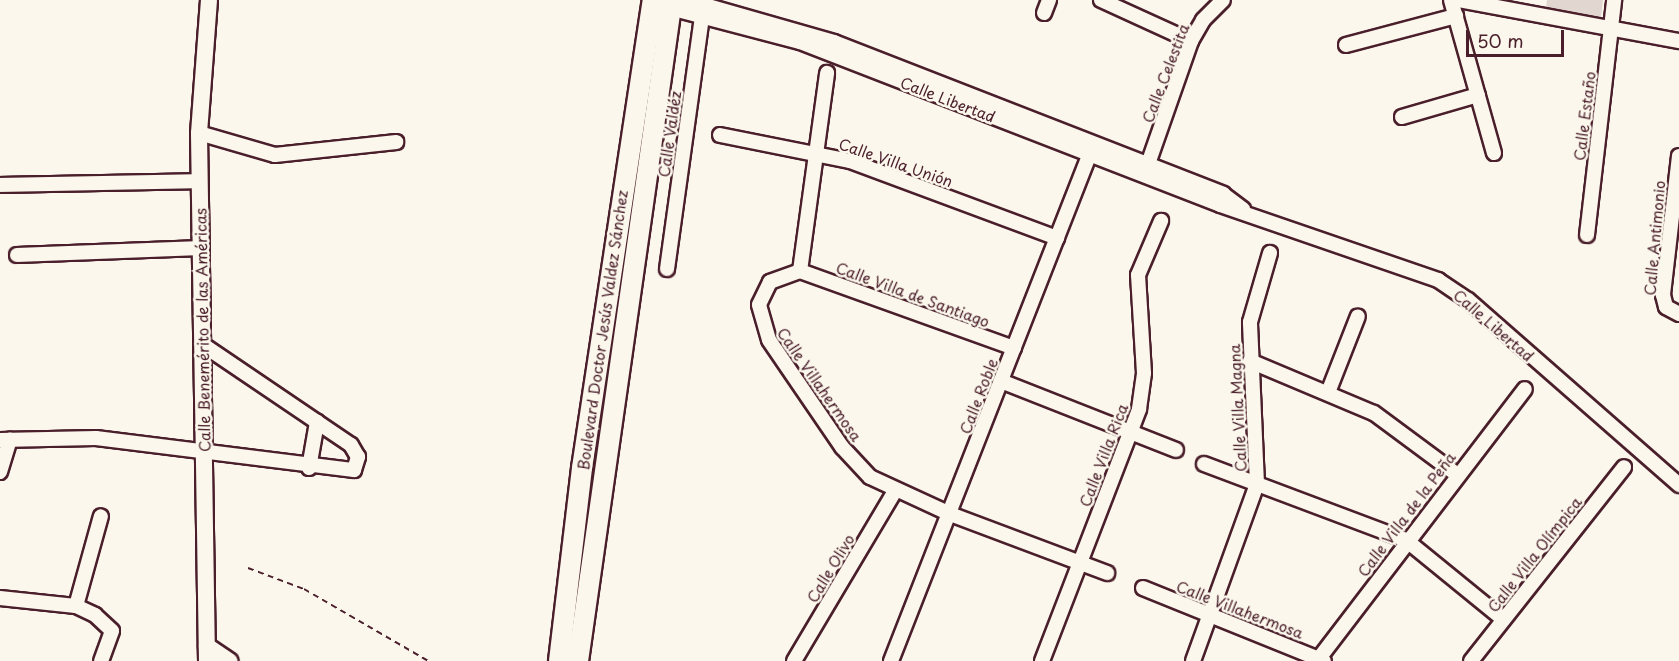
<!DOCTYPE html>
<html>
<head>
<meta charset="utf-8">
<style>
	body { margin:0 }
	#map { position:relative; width:1679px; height:661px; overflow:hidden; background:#fbf7ec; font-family:"Playpen Sans",sans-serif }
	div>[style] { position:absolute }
	.green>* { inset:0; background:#e2d7d0 }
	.path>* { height:2px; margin-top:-1px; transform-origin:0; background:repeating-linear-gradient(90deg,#4a1f2b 0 6px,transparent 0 10.5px) }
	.roads { filter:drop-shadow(2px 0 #4a1f2b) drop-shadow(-2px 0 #4a1f2b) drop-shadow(0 2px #4a1f2b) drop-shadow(0 -2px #4a1f2b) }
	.minor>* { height:14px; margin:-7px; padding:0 7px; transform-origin:7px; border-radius:7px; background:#fbf7ec }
	.tertiary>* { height:16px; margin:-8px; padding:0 8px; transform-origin:8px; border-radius:8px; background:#fbf7ec }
	.secondary>* { height:20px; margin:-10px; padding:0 10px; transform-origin:10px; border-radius:10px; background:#fbf7ec }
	span { translate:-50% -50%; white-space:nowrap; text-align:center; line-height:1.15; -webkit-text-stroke:5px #fbf7ec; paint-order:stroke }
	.street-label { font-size:15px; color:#4a1f2b }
	.scale { position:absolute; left:1466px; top:30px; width:98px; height:27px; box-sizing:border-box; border:3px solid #4a1f2b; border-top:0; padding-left:8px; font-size:18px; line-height:21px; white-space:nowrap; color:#4a1f2b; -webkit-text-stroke:4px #fbf7ec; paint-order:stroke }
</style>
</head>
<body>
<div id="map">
	<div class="green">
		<i style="clip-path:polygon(1547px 0,1603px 0,1601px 17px,1546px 7px)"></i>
	</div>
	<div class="path">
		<i style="left:248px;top:568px;width:60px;rotate:20.6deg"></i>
		<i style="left:304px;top:589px;width:143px;rotate:30.1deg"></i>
	</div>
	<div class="roads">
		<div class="minor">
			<i style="left:687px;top:0;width:153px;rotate:15.9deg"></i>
			<i style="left:834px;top:42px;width:418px;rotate:21.3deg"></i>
			<i style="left:1223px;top:194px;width:25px;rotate:37deg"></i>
			<i style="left:1101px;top:0;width:99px;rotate:24.5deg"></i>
			<i style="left:1451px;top:0;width:159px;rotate:74.3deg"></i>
			<i style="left:1459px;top:0;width:224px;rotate:10.6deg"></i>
			<i style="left:670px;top:8px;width:134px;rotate:14.7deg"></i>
			<i style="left:800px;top:42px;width:451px;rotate:21.2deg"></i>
			<i style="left:1220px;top:205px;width:231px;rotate:19deg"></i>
			<i style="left:1438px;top:280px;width:36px;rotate:34deg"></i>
			<i style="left:1468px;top:300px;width:281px;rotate:41.2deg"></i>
			<i style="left:1044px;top:13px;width:14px;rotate:-69deg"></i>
			<i style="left:1346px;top:45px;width:114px;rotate:-14.8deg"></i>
			<i style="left:1402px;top:117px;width:79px;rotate:-16.1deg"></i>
			<i style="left:199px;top:133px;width:79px;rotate:16.1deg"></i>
			<i style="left:275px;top:155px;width:122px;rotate:-6.1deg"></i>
			<i style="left:720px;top:135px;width:133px;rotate:11.3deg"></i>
			<i style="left:850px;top:161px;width:221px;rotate:20.4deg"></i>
			<i style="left:1679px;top:156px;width:140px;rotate:96.6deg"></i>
			<i style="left:1663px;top:295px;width:12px;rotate:76deg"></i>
			<i style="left:1666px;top:307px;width:15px;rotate:28deg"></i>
			<i style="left:1148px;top:164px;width:130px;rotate:-70.7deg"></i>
			<i style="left:1191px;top:41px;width:24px;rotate:-60deg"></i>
			<i style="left:1203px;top:20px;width:28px;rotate:-45deg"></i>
			<i style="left:0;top:185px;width:200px;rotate:-1.1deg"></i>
			<i style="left:1587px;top:235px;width:237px;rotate:-83.4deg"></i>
			<i style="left:17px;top:255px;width:184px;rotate:-2.2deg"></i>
			<i style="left:667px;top:269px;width:262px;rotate:-82.1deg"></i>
			<i style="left:800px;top:271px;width:200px;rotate:-82.2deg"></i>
			<i style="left:1014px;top:348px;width:227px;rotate:-160.2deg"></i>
			<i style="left:800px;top:271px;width:32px;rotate:160deg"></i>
			<i style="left:770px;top:282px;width:25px;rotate:116deg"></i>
			<i style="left:759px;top:305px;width:36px;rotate:74deg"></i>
			<i style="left:769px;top:340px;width:130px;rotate:55.7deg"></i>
			<i style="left:842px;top:447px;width:41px;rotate:47deg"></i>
			<i style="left:870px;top:477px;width:88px;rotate:24.8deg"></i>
			<i style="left:950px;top:514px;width:168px;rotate:20.6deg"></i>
			<i style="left:1250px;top:361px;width:134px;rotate:22.8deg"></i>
			<i style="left:1374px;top:413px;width:102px;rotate:36.6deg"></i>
			<i style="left:1001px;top:381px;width:188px;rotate:21.5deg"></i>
			<i style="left:1329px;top:390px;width:79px;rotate:-68.6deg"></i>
			<i style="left:0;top:440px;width:96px;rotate:-1.2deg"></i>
			<i style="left:96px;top:438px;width:260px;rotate:7.1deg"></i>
			<i style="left:354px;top:470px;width:14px;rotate:-73deg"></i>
			<i style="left:358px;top:457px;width:14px;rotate:-120deg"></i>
			<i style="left:351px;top:445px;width:180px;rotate:-145.9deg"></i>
			<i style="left:1204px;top:464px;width:216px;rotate:20.6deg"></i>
			<i style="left:1406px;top:540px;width:125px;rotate:39.2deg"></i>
			<i style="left:309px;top:468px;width:47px;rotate:-80.1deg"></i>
			<i style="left:0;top:472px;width:34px;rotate:-73deg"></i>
			<i style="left:1143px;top:588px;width:195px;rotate:22deg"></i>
			<i style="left:0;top:598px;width:76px;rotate:6deg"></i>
			<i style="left:76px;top:606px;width:21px;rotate:25deg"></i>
			<i style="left:95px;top:615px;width:23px;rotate:43deg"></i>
			<i style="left:112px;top:631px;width:32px;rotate:110deg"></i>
			<i style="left:76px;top:606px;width:93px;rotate:-74.5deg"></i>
			<i style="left:794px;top:661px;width:198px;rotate:-59.3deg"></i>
			<i style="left:891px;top:661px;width:551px;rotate:-68.6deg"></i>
			<i style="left:1042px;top:661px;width:270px;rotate:-68.9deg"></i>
			<i style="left:1139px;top:409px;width:36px;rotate:-82deg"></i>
			<i style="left:1144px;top:373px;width:98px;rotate:-93.5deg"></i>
			<i style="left:1138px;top:275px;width:59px;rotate:-66.9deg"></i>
			<i style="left:1193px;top:661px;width:188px;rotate:-70.1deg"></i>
			<i style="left:1257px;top:484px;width:162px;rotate:-92.5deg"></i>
			<i style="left:1250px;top:322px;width:72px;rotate:-73.8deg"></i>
			<i style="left:1317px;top:661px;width:342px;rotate:-52.6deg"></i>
			<i style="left:1471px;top:661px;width:247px;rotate:-51.7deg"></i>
		</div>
		<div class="tertiary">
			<i style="left:207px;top:646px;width:27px;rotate:34deg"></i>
			<i style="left:207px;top:661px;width:528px;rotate:-90.87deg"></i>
			<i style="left:199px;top:133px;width:133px;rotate:-85.7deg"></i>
		</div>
		<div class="secondary">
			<i style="left:559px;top:661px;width:194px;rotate:-83.2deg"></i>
			<i style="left:582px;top:468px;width:473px;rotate:-81.4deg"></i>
			<i style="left:578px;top:661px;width:668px;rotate:-81.91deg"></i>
		</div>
	</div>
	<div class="street-label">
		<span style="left:1165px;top:73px;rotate:-69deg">Calle Celestita</span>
		<span style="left:948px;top:99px;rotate:21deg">Calle Libertad</span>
		<span style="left:1584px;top:116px;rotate:-83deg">Calle Estaño</span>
		<span style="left:669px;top:134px;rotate:-82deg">Calle Valdéz</span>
		<span style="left:896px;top:162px;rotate:19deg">Calle Villa Unión</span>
		<span style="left:1654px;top:238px;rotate:-85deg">Calle Antimonio</span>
		<span style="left:913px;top:294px;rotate:20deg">Calle Villa de Santiago</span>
		<span style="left:1494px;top:325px;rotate:41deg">Calle Libertad</span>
		<span style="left:202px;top:330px;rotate:-91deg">Calle Benemérito de las Américas</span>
		<span style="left:602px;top:330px;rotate:-82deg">Boulevard Doctor Jesús Valdez Sánchez</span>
		<span style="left:820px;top:384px;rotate:55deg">Calle Villahermosa</span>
		<span style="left:978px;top:396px;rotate:-69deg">Calle Roble</span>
		<span style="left:1237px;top:408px;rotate:-93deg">Calle Villa Magna</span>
		<span style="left:1103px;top:455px;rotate:-69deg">Calle Villa Rica</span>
		<span style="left:1406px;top:514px;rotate:-53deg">Calle Villa de la Peña</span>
		<span style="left:1534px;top:554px;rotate:-52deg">Calle Villa Olímpica</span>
		<span style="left:830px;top:568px;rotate:-59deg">Calle Olivo</span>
		<span style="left:1240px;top:609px;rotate:21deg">Calle Villahermosa</span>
	</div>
	<div class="scale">50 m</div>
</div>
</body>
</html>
